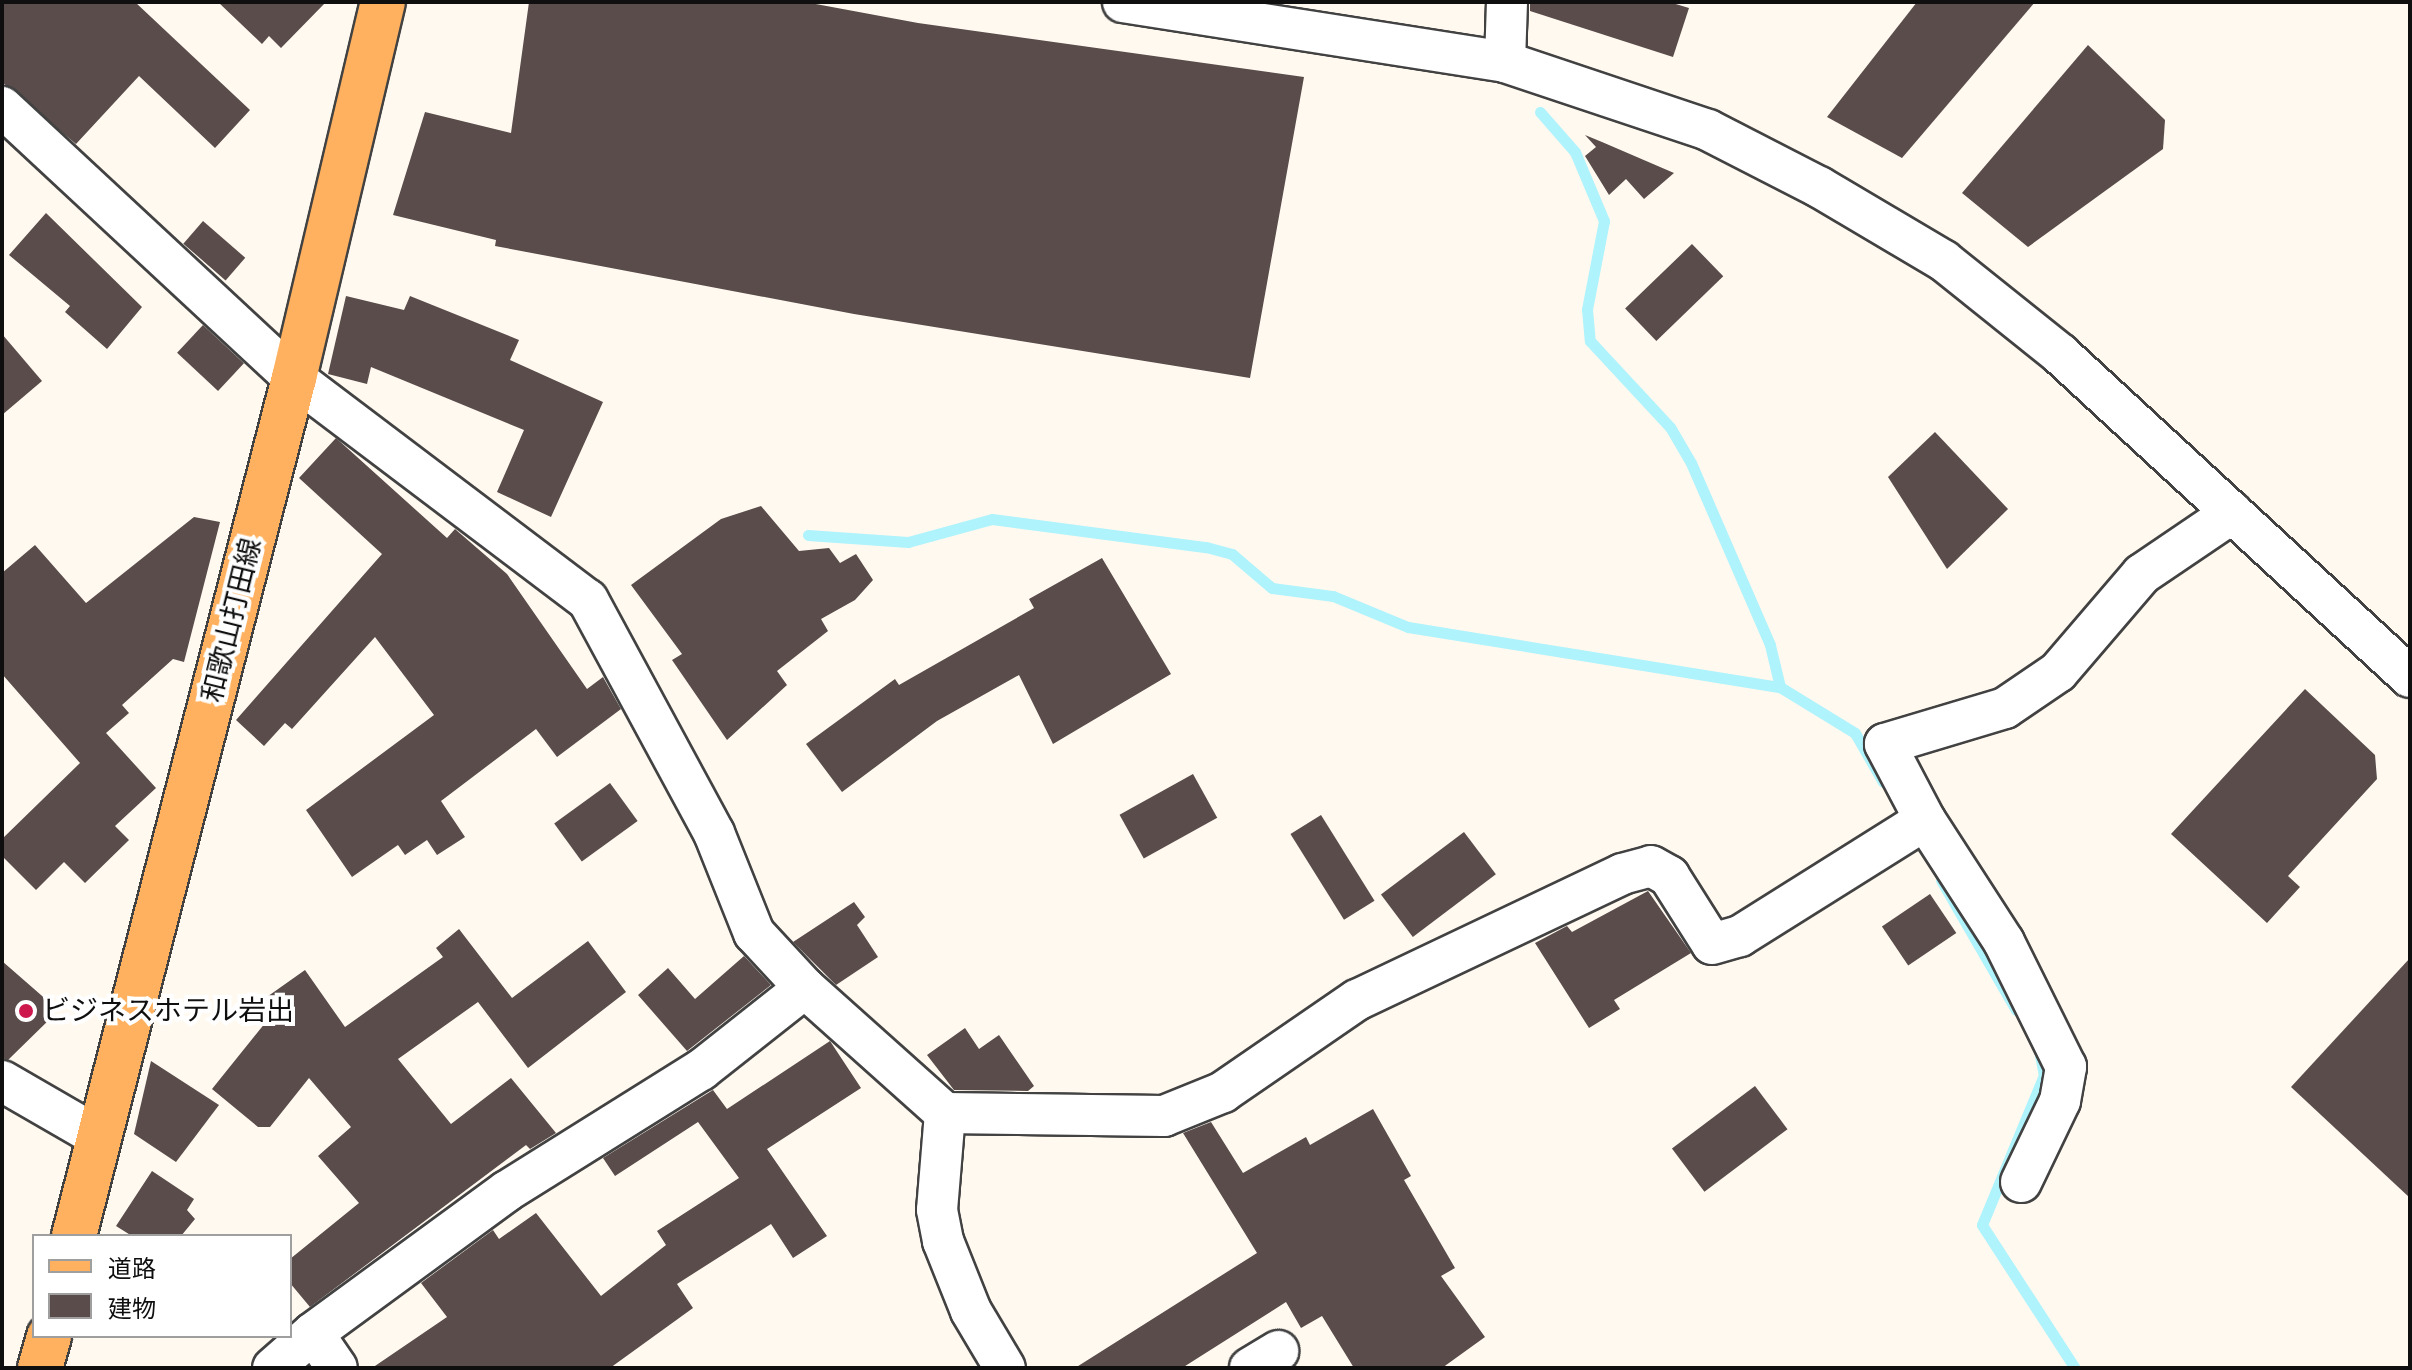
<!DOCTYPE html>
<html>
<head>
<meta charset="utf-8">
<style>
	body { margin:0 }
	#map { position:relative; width:2412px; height:1370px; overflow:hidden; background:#fff9f0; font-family:"Zilla Slab","Noto Sans JP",serif }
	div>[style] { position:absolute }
	.stream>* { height:11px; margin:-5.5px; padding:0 5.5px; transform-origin:5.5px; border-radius:5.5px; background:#aff3fc }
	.building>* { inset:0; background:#594c4a; transform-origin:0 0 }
	.roads { filter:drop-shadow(2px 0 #424242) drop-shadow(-2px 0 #424242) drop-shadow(0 2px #424242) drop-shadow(0 -2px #424242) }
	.minor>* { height:40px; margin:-20px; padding:0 20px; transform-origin:20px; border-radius:20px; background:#fff }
	.major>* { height:44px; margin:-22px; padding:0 22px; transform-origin:22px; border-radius:22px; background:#ffb160 }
	.dots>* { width:22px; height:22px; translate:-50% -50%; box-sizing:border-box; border:4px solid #fff; border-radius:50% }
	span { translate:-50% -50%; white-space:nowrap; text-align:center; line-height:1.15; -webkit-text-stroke:8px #fff; paint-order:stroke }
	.street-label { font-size:28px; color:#0f0f0f }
	.poi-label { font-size:28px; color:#0f0f0f }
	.left { translate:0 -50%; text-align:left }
	.frame { position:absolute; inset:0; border:4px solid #0f0f0f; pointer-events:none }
	.legend { position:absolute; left:32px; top:1234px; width:260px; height:104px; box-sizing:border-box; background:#fff; border:2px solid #9f9f9f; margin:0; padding:10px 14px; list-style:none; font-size:24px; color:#0f0f0f }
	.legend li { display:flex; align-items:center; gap:16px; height:40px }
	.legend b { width:40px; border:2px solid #9f9f9f }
</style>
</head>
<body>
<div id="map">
	<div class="stream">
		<i style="left:1540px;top:112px;width:53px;rotate:48.8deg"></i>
		<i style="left:1575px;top:152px;width:75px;rotate:67.2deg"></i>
		<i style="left:1604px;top:221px;width:90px;rotate:100.9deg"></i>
		<i style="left:1587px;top:309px;width:32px;rotate:85deg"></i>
		<i style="left:1590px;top:341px;width:117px;rotate:47.1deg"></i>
		<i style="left:1670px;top:427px;width:42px;rotate:59.7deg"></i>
		<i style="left:1691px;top:463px;width:198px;rotate:66.5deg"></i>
		<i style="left:1770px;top:645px;width:43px;rotate:76.6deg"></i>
		<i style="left:808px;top:535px;width:100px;rotate:4deg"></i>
		<i style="left:908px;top:542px;width:87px;rotate:-15.3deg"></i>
		<i style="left:992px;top:519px;width:216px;rotate:7.5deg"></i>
		<i style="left:1206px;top:547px;width:27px;rotate:15deg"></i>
		<i style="left:1232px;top:554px;width:52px;rotate:40.4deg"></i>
		<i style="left:1272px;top:588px;width:62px;rotate:7.5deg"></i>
		<i style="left:1333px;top:596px;width:81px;rotate:22.5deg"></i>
		<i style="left:1408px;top:627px;width:377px;rotate:9.2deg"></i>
		<i style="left:1780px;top:687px;width:88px;rotate:31.5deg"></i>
		<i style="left:1855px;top:733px;width:56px;rotate:60.3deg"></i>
		<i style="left:1941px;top:880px;width:150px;rotate:60deg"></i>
		<i style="left:2039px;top:1050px;width:25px;rotate:79deg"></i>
		<i style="left:2044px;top:1075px;width:162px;rotate:112.5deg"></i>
		<i style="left:1982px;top:1225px;width:171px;rotate:57deg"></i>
	</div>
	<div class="building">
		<i style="clip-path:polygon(2px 2px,135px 2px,250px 110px,215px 148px,139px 76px,76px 144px,2px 82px)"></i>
		<i style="clip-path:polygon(218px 2px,326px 2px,281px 48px,269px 36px,262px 44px)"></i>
		<i style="clip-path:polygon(529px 2px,805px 2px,918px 23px,1304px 77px,1250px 378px,854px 314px,495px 246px,496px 240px,393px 215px,425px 112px,511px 133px)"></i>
		<i style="clip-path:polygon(1530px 2px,1669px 2px,1689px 8px,1673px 57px,1530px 11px)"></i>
		<i style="clip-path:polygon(1917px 2px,2035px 2px,1902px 158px,1827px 117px)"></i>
		<i style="clip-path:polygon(2088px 45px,2165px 120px,2163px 149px,2028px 247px,1962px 193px)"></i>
		<i style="clip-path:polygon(1585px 135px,1602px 142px,1674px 173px,1644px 199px,1626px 179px,1609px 195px,1585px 156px,1596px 147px)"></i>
		<i style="clip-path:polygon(46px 213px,142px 307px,107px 349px,65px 312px,70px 306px,9px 255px)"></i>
		<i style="left:203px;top:221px;width:56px;height:30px;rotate:41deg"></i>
		<i style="left:1692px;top:244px;width:45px;height:93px;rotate:46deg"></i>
		<i style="clip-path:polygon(346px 296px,404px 310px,410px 296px,519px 340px,510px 360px,603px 402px,551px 517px,497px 492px,524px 430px,371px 367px,367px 384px,328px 374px)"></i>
		<i style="left:203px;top:325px;width:56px;height:38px;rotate:43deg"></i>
		<i style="clip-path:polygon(2px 334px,42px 381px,2px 415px)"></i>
		<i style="clip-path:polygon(1935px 432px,2008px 509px,1947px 569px,1888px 477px)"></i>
		<i style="clip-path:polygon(336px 438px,447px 538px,455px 529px,507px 574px,587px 689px,603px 677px,621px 709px,557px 757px,536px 729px,441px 801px,465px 837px,437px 855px,427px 840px,405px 855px,398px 845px,352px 877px,306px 810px,434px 715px,375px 637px,292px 729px,285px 723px,264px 746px,236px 720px,382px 554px,299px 478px)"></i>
		<i style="clip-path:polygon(761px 506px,799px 551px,829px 548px,840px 563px,856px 554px,873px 580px,855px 600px,821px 619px,828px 631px,777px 671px,787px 685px,727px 740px,672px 660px,682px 654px,631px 585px,721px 519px)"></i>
		<i style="clip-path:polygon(194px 517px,220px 522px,184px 662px,173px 659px,122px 705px,129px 713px,106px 733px,156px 788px,115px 826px,129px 840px,85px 883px,64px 862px,36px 890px,2px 856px,2px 839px,80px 763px,2px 674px,2px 573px,35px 545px,86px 603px)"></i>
		<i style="clip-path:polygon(1102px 558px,1171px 674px,1053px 744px,1019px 675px,937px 721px,842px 792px,806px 744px,895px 679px,899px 685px,1034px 608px,1029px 599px)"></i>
		<i style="clip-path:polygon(2305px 689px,2375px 755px,2377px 779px,2288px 876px,2300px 887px,2267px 923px,2171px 834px)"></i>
		<i style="left:1193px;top:774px;width:50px;height:84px;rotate:61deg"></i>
		<i style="left:610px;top:783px;width:47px;height:69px;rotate:54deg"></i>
		<i style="left:1321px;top:815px;width:101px;height:36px;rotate:58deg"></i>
		<i style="left:1464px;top:832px;width:53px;height:104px;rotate:53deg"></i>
		<i style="clip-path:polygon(1648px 891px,1691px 953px,1614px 1000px,1620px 1009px,1589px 1028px,1535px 943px,1567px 926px,1572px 932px)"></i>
		<i style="left:1930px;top:894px;width:47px;height:58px;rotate:56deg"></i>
		<i style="clip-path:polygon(854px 902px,865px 917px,857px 925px,878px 957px,836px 985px,793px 942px)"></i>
		<i style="clip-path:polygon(459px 929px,512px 998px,588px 941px,626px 992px,528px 1068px,478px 1002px,398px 1059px,451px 1124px,511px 1078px,556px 1133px,530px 1149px,526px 1145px,310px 1307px,290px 1283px,290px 1259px,359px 1203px,318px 1156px,351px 1127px,309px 1078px,270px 1127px,258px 1127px,212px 1089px,274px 1012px,264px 999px,305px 970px,345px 1027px,443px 957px,436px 948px)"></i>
		<i style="clip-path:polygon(744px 956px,771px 985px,687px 1051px,638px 995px,668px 968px,695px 999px)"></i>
		<i style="clip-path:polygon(2410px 958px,2410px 1198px,2291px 1087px)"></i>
		<i style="clip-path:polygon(2px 961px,49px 1002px,45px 1007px,54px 1015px,8px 1060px,2px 1058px)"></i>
		<i style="clip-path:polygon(965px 1028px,979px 1049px,999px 1035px,1034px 1086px,1028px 1091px,954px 1090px,927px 1055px)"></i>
		<i style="clip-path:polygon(830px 1041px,861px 1088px,767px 1149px,827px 1236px,793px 1258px,771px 1224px,677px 1284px,693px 1308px,610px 1368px,372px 1368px,447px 1317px,421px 1283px,493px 1230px,499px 1239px,536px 1213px,601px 1296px,666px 1245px,657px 1231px,739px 1178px,698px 1122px,615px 1176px,603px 1158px,713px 1090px,727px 1109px)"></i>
		<i style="clip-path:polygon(151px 1061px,219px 1105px,176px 1162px,134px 1134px)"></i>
		<i style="left:1755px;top:1086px;width:54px;height:104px;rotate:53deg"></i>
		<i style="clip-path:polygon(1373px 1109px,1411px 1176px,1404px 1180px,1455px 1268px,1441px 1276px,1485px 1337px,1442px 1368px,1354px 1368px,1322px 1316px,1301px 1328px,1286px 1302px,1182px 1368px,1075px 1368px,1257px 1253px,1183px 1133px,1211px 1122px,1243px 1173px,1306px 1137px,1310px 1145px)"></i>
		<i style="clip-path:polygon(152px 1171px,194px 1199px,187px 1210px,195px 1219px,181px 1236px,132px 1236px,116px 1226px)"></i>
	</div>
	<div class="roads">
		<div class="minor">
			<i style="left:1123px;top:2px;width:387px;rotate:8.9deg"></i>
			<i style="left:1505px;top:62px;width:214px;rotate:18.5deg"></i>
			<i style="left:1708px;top:130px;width:125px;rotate:27.2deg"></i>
			<i style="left:1819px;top:187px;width:145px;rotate:30.6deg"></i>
			<i style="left:1944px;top:261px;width:149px;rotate:38.7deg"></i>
			<i style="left:2060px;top:354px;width:476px;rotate:42.7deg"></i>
			<i style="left:1505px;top:62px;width:60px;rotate:-88.1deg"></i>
			<i style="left:2px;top:107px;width:398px;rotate:42.9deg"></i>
			<i style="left:294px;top:378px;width:368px;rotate:37.1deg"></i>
			<i style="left:588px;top:600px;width:265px;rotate:61.6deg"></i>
			<i style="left:714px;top:833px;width:108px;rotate:68.2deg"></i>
			<i style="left:754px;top:933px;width:75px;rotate:47.2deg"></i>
			<i style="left:805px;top:988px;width:188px;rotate:41.8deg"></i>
			<i style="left:945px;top:1113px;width:219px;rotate:0.8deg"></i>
			<i style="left:1164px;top:1116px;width:64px;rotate:-22.1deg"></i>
			<i style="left:1223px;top:1092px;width:163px;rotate:-34.5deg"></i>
			<i style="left:1357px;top:1000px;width:293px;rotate:-25.4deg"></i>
			<i style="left:1622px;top:874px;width:30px;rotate:-15deg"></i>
			<i style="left:1651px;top:866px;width:21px;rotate:29deg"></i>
			<i style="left:1669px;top:876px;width:80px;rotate:57.7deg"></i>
			<i style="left:1712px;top:944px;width:29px;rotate:-16deg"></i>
			<i style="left:1740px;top:936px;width:218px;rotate:-32.1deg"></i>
			<i style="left:2px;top:1081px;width:112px;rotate:30deg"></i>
			<i style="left:945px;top:1113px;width:97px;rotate:94.7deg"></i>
			<i style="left:937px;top:1210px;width:32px;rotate:79deg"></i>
			<i style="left:943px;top:1241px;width:75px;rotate:68.2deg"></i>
			<i style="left:971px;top:1311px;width:66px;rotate:59.2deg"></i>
			<i style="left:2021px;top:1182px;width:90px;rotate:-64.3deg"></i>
			<i style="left:2060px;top:1101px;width:35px;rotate:-80deg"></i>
			<i style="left:2066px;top:1067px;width:140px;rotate:-116.4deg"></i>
			<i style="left:2004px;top:942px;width:145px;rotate:-122.9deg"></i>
			<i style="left:1925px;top:820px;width:86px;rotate:-117.8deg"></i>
			<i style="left:1885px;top:744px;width:125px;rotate:-16.7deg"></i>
			<i style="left:2005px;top:708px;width:64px;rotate:-34.2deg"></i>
			<i style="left:2058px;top:672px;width:129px;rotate:-49.4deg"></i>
			<i style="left:2142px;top:574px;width:109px;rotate:-34.1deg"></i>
			<i style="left:313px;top:1333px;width:42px;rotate:55.6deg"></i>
			<i style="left:273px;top:1368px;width:53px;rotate:-41.2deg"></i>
			<i style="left:313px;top:1333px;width:240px;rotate:-36.2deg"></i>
			<i style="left:507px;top:1191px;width:229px;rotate:-32deg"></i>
			<i style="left:701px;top:1070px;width:132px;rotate:-38.3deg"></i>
			<i style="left:1250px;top:1368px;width:33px;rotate:-31deg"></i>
		</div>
		<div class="major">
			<i style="left:74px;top:1236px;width:886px;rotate:-75.62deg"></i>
			<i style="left:294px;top:378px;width:386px;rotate:-76.7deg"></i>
			<i style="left:40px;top:1368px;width:33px;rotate:-74deg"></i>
		</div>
	</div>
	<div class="dots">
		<i style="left:26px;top:1011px;background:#cd184e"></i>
	</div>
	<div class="street-label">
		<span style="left:232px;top:620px;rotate:-76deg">和歌山打田線</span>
	</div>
	<div class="poi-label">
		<span class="left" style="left:42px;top:1011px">ビジネスホテル岩出</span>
	</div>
	<div class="frame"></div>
	<ul class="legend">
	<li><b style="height:10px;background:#ffb160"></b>道路</li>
	<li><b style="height:22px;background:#594c4a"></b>建物</li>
	</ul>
</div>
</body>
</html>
